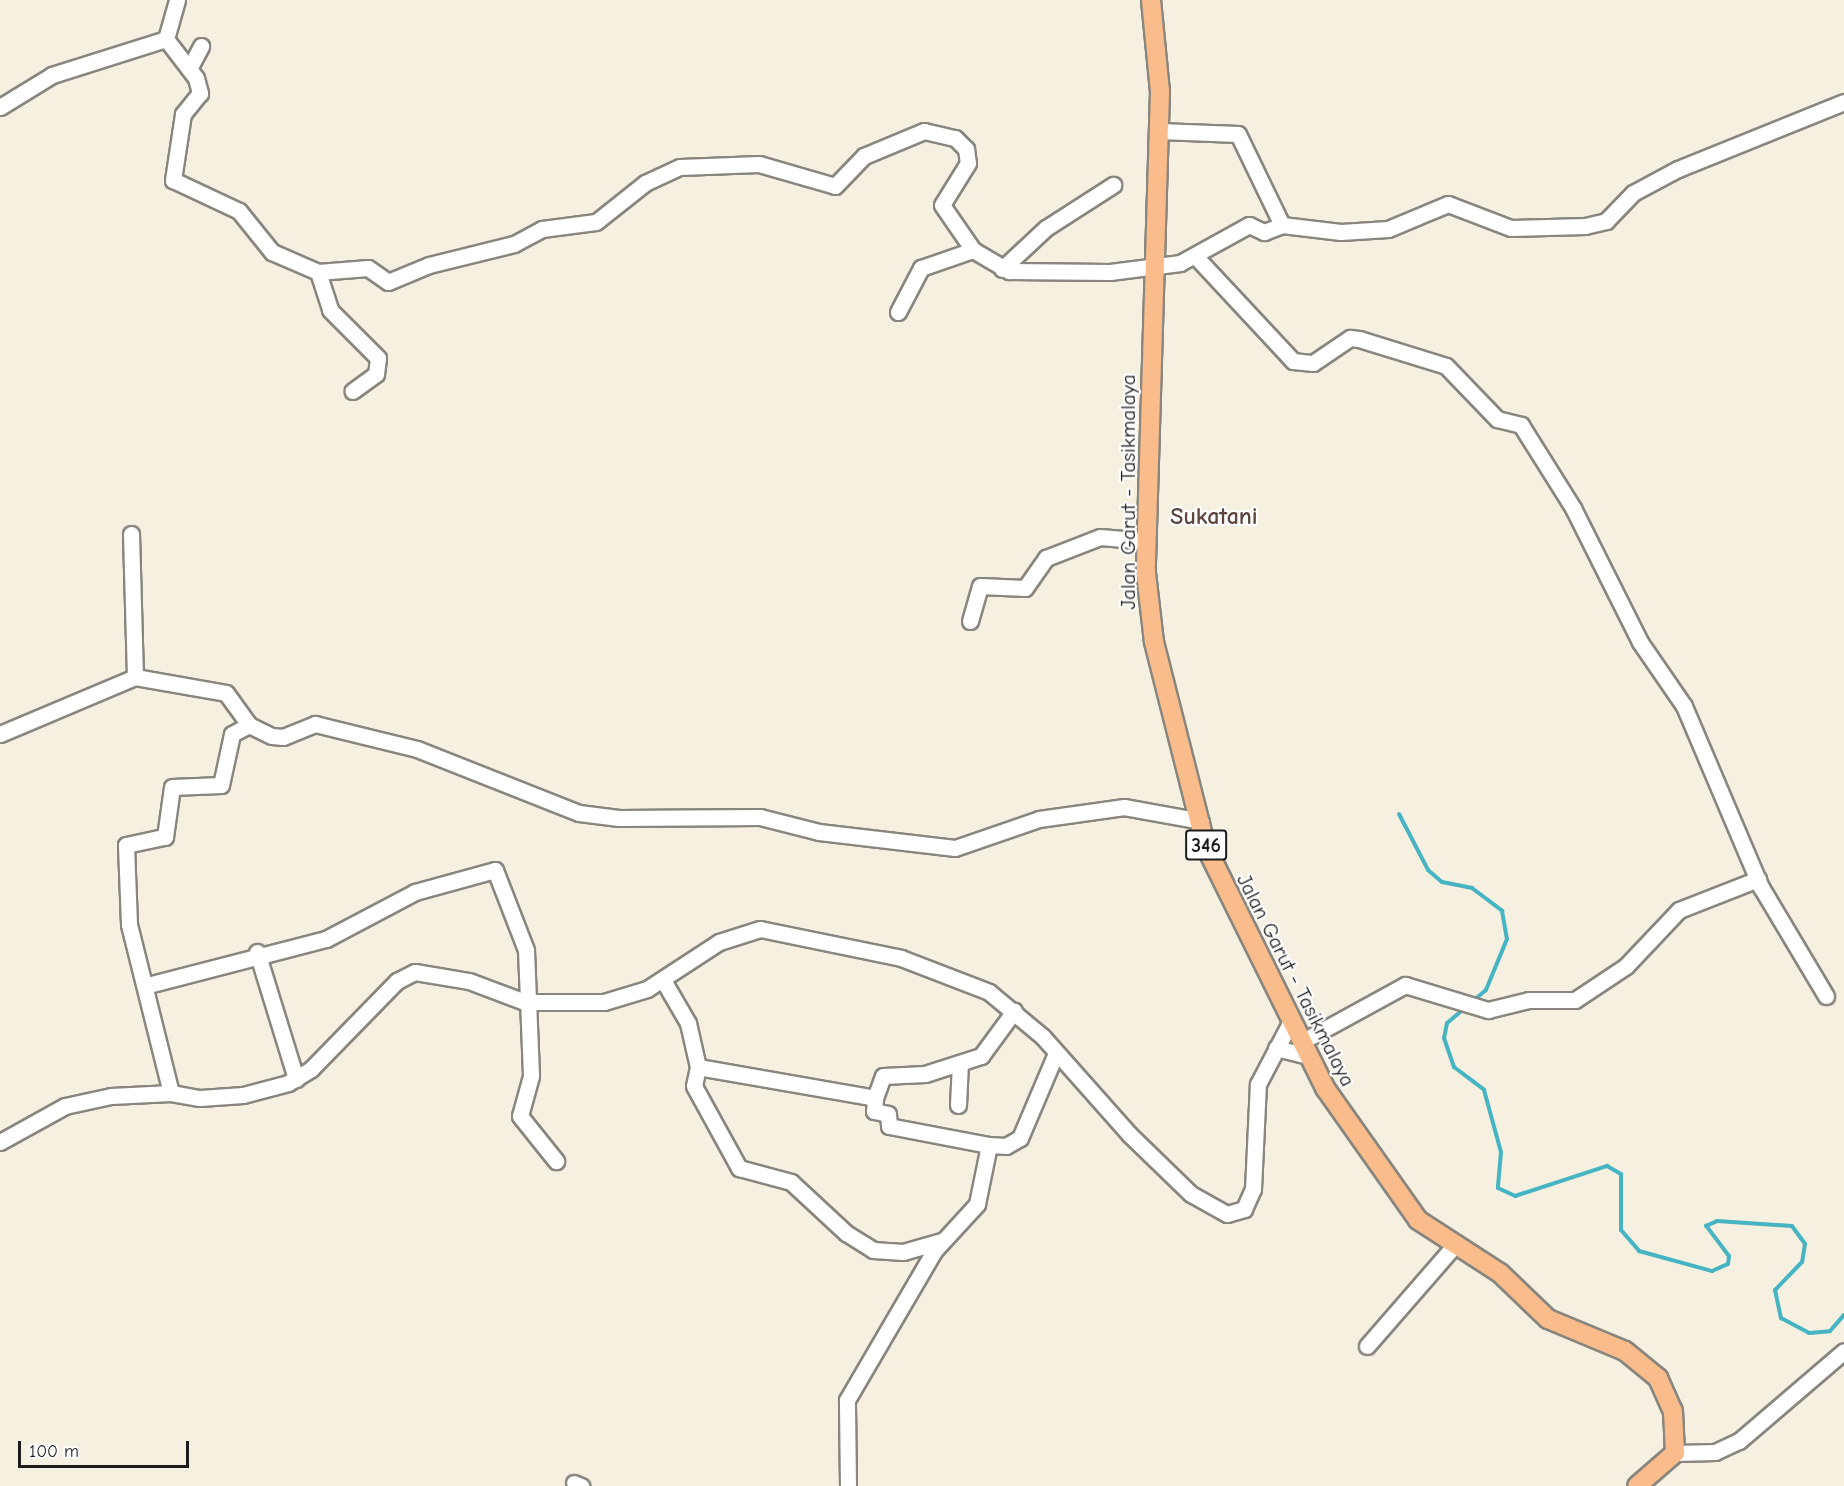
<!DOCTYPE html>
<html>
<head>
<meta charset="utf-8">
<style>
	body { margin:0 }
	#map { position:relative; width:1844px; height:1486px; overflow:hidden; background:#f5f0e0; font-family:"Comic Neue",sans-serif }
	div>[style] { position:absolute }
	.stream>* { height:4px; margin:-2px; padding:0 2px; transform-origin:2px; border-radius:2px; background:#46b4c2 }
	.roads { filter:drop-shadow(2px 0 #88867e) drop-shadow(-2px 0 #88867e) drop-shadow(0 2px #88867e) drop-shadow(0 -2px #88867e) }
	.minor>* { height:15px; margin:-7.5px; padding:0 7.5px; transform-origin:7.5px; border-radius:7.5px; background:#fff }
	.major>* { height:18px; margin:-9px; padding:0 9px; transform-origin:9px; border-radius:9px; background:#fabc8b }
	span { translate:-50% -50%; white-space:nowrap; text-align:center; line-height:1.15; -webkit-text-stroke:4.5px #fff; paint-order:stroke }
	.shield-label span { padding:2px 4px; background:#fff; border:2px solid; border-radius:4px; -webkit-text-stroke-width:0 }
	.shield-label { font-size:20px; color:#1c1c1c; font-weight:700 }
	.street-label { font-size:21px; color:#1c1c1c }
	.quarter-label { font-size:24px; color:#5e453c; font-weight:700 }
	.scale { position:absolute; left:18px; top:1441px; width:171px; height:27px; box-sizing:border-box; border:3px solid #1c1c1c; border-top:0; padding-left:8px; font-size:18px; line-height:21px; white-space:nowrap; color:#1c1c1c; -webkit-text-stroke:4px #fff; paint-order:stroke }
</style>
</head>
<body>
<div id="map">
	<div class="stream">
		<i style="left:1399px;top:814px;width:63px;rotate:62.6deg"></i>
		<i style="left:1428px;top:870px;width:18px;rotate:41deg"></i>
		<i style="left:1442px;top:882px;width:31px;rotate:11deg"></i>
		<i style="left:1472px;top:888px;width:38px;rotate:37deg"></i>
		<i style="left:1502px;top:911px;width:28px;rotate:80deg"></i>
		<i style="left:1507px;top:939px;width:55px;rotate:112.4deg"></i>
		<i style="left:1486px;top:990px;width:17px;rotate:140deg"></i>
		<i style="left:1465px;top:1008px;width:23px;rotate:140deg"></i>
		<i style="left:1447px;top:1023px;width:15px;rotate:101deg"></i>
		<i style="left:1444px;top:1038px;width:31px;rotate:71deg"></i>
		<i style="left:1454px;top:1067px;width:38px;rotate:37deg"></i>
		<i style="left:1484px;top:1090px;width:64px;rotate:74.7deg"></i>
		<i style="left:1501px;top:1152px;width:36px;rotate:95deg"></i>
		<i style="left:1498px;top:1188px;width:19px;rotate:25deg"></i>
		<i style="left:1515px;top:1196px;width:97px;rotate:-18.1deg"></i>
		<i style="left:1607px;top:1166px;width:16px;rotate:30deg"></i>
		<i style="left:1621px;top:1174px;width:56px;rotate:90deg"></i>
		<i style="left:1621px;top:1230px;width:28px;rotate:49deg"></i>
		<i style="left:1639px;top:1251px;width:76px;rotate:15.3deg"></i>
		<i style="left:1712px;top:1271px;width:17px;rotate:-24deg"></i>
		<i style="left:1728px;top:1264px;width:8px;rotate:-83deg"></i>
		<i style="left:1729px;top:1256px;width:38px;rotate:-127deg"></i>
		<i style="left:1706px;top:1226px;width:12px;rotate:-24deg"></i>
		<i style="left:1717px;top:1221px;width:75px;rotate:3.8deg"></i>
		<i style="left:1792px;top:1226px;width:22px;rotate:54deg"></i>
		<i style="left:1805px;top:1244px;width:18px;rotate:99deg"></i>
		<i style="left:1802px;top:1262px;width:39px;rotate:134deg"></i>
		<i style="left:1775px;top:1290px;width:29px;rotate:78deg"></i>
		<i style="left:1781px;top:1318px;width:32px;rotate:28deg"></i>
		<i style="left:1809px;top:1333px;width:21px;rotate:-5deg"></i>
		<i style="left:1830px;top:1331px;width:21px;rotate:-49deg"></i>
	</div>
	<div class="roads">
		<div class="minor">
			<i style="left:166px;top:39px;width:49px;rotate:52.4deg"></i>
			<i style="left:196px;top:78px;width:16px;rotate:75deg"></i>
			<i style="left:200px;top:93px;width:27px;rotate:129deg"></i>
			<i style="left:183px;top:114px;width:67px;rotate:98.6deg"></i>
			<i style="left:173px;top:180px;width:73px;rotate:25.2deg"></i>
			<i style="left:239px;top:211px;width:53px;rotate:51.2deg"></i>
			<i style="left:272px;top:252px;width:50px;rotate:23.5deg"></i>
			<i style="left:318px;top:272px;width:40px;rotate:72deg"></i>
			<i style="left:330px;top:310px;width:68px;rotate:45deg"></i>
			<i style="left:378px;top:358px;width:16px;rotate:97deg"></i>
			<i style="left:376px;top:374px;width:29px;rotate:144deg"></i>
			<i style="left:189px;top:69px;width:26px;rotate:-62deg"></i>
			<i style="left:0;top:107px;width:61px;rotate:-31.6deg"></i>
			<i style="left:52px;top:75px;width:120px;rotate:-17.5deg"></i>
			<i style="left:166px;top:39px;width:41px;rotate:-74.2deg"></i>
			<i style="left:1159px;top:131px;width:79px;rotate:2.2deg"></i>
			<i style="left:1238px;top:134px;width:101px;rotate:64.2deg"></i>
			<i style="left:1197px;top:258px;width:141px;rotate:47deg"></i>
			<i style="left:1293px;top:361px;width:20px;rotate:6deg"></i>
			<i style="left:1313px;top:363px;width:45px;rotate:-34deg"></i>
			<i style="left:1350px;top:338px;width:9px;rotate:6deg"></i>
			<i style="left:1359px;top:339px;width:91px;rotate:17.2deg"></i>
			<i style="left:1446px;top:366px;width:74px;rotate:46.1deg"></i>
			<i style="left:1497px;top:419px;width:25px;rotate:14deg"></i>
			<i style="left:1521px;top:425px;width:98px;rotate:57.9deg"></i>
			<i style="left:1573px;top:508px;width:150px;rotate:63.4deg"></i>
			<i style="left:1640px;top:642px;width:78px;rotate:55.5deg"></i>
			<i style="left:1684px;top:706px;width:197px;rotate:67deg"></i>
			<i style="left:1761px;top:887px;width:127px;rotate:59.2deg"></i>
			<i style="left:1002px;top:269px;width:60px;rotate:-43deg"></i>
			<i style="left:1046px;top:228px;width:80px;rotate:-32.7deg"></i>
			<i style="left:318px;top:272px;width:50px;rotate:-4.6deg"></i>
			<i style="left:368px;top:268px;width:24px;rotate:35deg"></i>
			<i style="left:388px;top:282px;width:44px;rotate:-22.5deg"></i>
			<i style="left:429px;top:265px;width:88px;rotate:-13.9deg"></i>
			<i style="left:514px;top:244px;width:32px;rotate:-28deg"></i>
			<i style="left:542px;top:229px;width:54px;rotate:-7.4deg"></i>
			<i style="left:596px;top:222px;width:63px;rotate:-38.5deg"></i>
			<i style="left:645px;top:183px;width:38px;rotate:-25deg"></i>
			<i style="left:680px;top:167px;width:79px;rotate:-2.2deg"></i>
			<i style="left:759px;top:164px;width:79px;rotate:16.1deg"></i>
			<i style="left:835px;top:186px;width:42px;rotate:-46deg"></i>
			<i style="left:864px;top:156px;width:65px;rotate:-22.6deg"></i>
			<i style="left:924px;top:131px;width:32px;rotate:13deg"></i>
			<i style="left:955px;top:138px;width:16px;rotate:45deg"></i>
			<i style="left:966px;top:149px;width:14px;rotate:82deg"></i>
			<i style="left:968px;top:163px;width:49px;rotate:121.8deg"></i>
			<i style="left:942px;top:205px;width:55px;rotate:55.4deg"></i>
			<i style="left:973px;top:250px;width:42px;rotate:30.3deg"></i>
			<i style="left:1009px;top:271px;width:101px;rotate:0.6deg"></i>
			<i style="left:1110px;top:272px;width:71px;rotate:-7.3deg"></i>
			<i style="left:1180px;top:263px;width:79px;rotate:-28.8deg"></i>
			<i style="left:1249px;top:225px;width:17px;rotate:25deg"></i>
			<i style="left:1264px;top:232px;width:19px;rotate:-21deg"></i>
			<i style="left:1282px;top:225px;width:59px;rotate:6.8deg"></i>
			<i style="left:1341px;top:232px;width:47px;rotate:-3.7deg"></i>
			<i style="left:1388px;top:229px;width:65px;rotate:-22.6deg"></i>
			<i style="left:1448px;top:204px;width:67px;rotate:20.9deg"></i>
			<i style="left:1511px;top:228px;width:74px;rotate:-1.5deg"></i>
			<i style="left:1585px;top:226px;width:22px;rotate:-13deg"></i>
			<i style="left:1606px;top:221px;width:39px;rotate:-46deg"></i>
			<i style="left:1633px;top:193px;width:51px;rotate:-28.1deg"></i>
			<i style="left:1678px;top:169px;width:179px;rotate:-22deg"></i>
			<i style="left:898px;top:312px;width:50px;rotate:-62.4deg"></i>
			<i style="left:921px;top:268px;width:55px;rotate:-19.1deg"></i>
			<i style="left:131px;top:534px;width:143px;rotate:88.4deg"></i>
			<i style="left:970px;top:621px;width:36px;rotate:-74deg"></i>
			<i style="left:980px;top:586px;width:45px;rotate:2.5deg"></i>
			<i style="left:1025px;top:588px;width:37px;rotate:-55deg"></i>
			<i style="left:1046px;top:558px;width:58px;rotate:-21.3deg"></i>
			<i style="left:1100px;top:537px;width:47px;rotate:4.9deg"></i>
			<i style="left:0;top:734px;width:147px;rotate:-22.9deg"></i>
			<i style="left:135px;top:677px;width:92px;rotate:10deg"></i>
			<i style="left:226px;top:693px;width:39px;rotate:54deg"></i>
			<i style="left:249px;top:725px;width:25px;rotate:26deg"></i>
			<i style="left:272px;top:736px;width:11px;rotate:5deg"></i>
			<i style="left:283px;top:737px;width:35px;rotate:-22deg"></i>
			<i style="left:315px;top:724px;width:105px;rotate:13.8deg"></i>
			<i style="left:417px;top:749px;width:174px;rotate:21.6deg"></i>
			<i style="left:579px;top:813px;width:40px;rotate:7.1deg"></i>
			<i style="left:619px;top:818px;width:141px;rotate:-0.4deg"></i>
			<i style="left:760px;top:817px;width:61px;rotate:14.3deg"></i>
			<i style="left:819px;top:832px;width:137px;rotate:6.7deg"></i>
			<i style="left:955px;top:848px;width:89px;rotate:-19deg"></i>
			<i style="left:1039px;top:819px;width:86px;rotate:-8deg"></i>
			<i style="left:1124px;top:807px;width:78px;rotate:10.3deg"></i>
			<i style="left:257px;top:952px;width:133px;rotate:72.9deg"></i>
			<i style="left:663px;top:980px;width:50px;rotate:59.8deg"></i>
			<i style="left:688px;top:1023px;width:45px;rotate:77.2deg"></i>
			<i style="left:698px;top:1067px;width:180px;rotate:9.9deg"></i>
			<i style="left:875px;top:1098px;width:13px;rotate:94deg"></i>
			<i style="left:874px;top:1111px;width:14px;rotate:12deg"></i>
			<i style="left:888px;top:1114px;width:12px;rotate:85deg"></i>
			<i style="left:889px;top:1126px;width:102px;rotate:10.8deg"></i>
			<i style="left:148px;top:985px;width:184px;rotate:-14.5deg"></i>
			<i style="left:326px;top:939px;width:101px;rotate:-27.8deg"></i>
			<i style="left:415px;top:892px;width:83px;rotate:-15.4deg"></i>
			<i style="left:495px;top:870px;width:86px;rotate:68.8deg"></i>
			<i style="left:526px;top:950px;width:126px;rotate:87.7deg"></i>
			<i style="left:531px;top:1076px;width:41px;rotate:105.4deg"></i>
			<i style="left:520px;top:1116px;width:58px;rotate:51.3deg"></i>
			<i style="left:1301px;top:1042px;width:119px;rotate:-28.7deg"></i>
			<i style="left:1405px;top:985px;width:87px;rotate:16.8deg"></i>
			<i style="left:1488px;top:1010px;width:42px;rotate:-13.7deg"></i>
			<i style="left:1529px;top:1000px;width:46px"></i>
			<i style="left:1575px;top:1000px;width:61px;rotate:-33.7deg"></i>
			<i style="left:1626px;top:966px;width:77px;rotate:-46.6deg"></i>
			<i style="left:1679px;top:910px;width:85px;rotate:-21.4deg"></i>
			<i style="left:1276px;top:1048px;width:33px;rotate:14deg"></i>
			<i style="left:698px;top:1067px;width:19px;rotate:102deg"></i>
			<i style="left:694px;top:1086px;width:94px;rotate:61.2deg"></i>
			<i style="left:739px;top:1168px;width:54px;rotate:15.1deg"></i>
			<i style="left:791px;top:1182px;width:75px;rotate:42.8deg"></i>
			<i style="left:846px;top:1233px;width:32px;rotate:32deg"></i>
			<i style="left:873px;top:1250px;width:30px;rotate:4deg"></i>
			<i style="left:903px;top:1252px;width:40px;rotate:-16deg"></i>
			<i style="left:171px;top:1093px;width:174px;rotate:-104deg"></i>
			<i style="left:129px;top:924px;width:79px;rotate:-92.2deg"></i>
			<i style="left:126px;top:845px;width:40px;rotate:-12deg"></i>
			<i style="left:165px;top:837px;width:50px;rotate:-82deg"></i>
			<i style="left:172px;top:787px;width:49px;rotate:-2.3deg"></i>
			<i style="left:221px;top:785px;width:52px;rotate:-77.8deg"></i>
			<i style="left:232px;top:734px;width:19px;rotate:-28deg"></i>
			<i style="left:875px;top:1098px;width:23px;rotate:-70deg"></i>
			<i style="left:883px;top:1076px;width:42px;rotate:-2.7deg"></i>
			<i style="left:925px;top:1074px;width:59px;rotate:-17.8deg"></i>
			<i style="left:981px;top:1056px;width:56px;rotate:-53.7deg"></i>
			<i style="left:958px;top:1105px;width:42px;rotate:-87.3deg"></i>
			<i style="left:0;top:1142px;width:74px;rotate:-29deg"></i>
			<i style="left:65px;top:1106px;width:47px;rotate:-12.3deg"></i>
			<i style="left:111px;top:1096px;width:60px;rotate:-2.9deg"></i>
			<i style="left:171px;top:1093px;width:29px;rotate:10deg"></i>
			<i style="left:200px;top:1098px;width:43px;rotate:-4deg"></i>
			<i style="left:243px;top:1095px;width:47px;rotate:-14.9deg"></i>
			<i style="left:288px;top:1083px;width:27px;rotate:-31deg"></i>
			<i style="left:311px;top:1069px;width:123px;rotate:-45.7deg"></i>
			<i style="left:397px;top:981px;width:20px;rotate:-27deg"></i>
			<i style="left:415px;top:972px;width:55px;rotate:9.5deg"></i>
			<i style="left:469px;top:981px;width:60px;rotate:20.6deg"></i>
			<i style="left:525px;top:1002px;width:79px"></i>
			<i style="left:604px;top:1002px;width:45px;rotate:-16.8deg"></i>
			<i style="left:647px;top:989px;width:86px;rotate:-33.1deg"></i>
			<i style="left:719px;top:942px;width:43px;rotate:-17.6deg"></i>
			<i style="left:760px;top:929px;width:144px;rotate:11.6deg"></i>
			<i style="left:901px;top:958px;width:94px;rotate:21.1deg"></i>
			<i style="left:989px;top:992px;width:70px;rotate:39.8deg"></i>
			<i style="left:1043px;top:1037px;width:130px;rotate:48.4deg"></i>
			<i style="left:1129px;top:1134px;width:86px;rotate:44.1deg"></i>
			<i style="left:1191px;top:1194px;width:41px;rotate:29.1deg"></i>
			<i style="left:1227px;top:1214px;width:18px;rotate:-16deg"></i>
			<i style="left:1244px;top:1209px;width:22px;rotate:-66deg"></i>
			<i style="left:1253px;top:1189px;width:105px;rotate:-87.3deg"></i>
			<i style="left:1258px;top:1084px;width:69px;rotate:-62.3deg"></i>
			<i style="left:1367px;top:1346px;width:131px;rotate:-49deg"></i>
			<i style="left:1675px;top:1453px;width:40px;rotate:-1.4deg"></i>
			<i style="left:1715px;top:1452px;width:26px;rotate:-25deg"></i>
			<i style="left:1739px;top:1441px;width:138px;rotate:-40.6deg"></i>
			<i style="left:574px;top:1483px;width:8px;rotate:23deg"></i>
			<i style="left:848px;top:1486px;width:86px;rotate:-90.7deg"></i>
			<i style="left:847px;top:1400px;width:173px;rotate:-59.7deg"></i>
			<i style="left:934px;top:1251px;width:64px;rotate:-47.5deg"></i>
			<i style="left:977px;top:1204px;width:60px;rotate:-78.5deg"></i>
			<i style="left:989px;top:1145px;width:17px;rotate:3deg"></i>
			<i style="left:1006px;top:1146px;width:16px;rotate:-30deg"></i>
			<i style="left:1020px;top:1138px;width:92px;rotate:-67deg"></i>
		</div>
		<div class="major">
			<i style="left:1151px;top:0;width:91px;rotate:84.4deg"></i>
			<i style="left:1160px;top:91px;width:482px;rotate:91.7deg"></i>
			<i style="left:1146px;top:573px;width:69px;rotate:83.4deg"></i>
			<i style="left:1154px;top:642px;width:211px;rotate:75.8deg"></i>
			<i style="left:1206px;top:847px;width:269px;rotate:63.7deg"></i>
			<i style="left:1325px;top:1088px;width:161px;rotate:54.8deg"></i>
			<i style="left:1418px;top:1220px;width:98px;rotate:32.9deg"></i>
			<i style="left:1500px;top:1273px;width:66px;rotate:43.8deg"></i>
			<i style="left:1548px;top:1319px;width:83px;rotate:22.6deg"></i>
			<i style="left:1625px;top:1351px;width:43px;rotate:39.3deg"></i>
			<i style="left:1658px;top:1378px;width:36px;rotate:66deg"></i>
			<i style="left:1673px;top:1411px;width:42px;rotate:87.3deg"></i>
			<i style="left:1675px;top:1453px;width:50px;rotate:139deg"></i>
		</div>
	</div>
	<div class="shield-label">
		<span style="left:1206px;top:845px">346</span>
	</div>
	<div class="street-label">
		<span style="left:1128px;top:492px;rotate:-90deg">Jalan Garut - Tasikmalaya</span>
		<span style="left:1296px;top:980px;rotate:63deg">Jalan Garut - Tasikmalaya</span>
	</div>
	<div class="quarter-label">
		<span style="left:1214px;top:517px">Sukatani</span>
	</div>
	<div class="scale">100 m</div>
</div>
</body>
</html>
